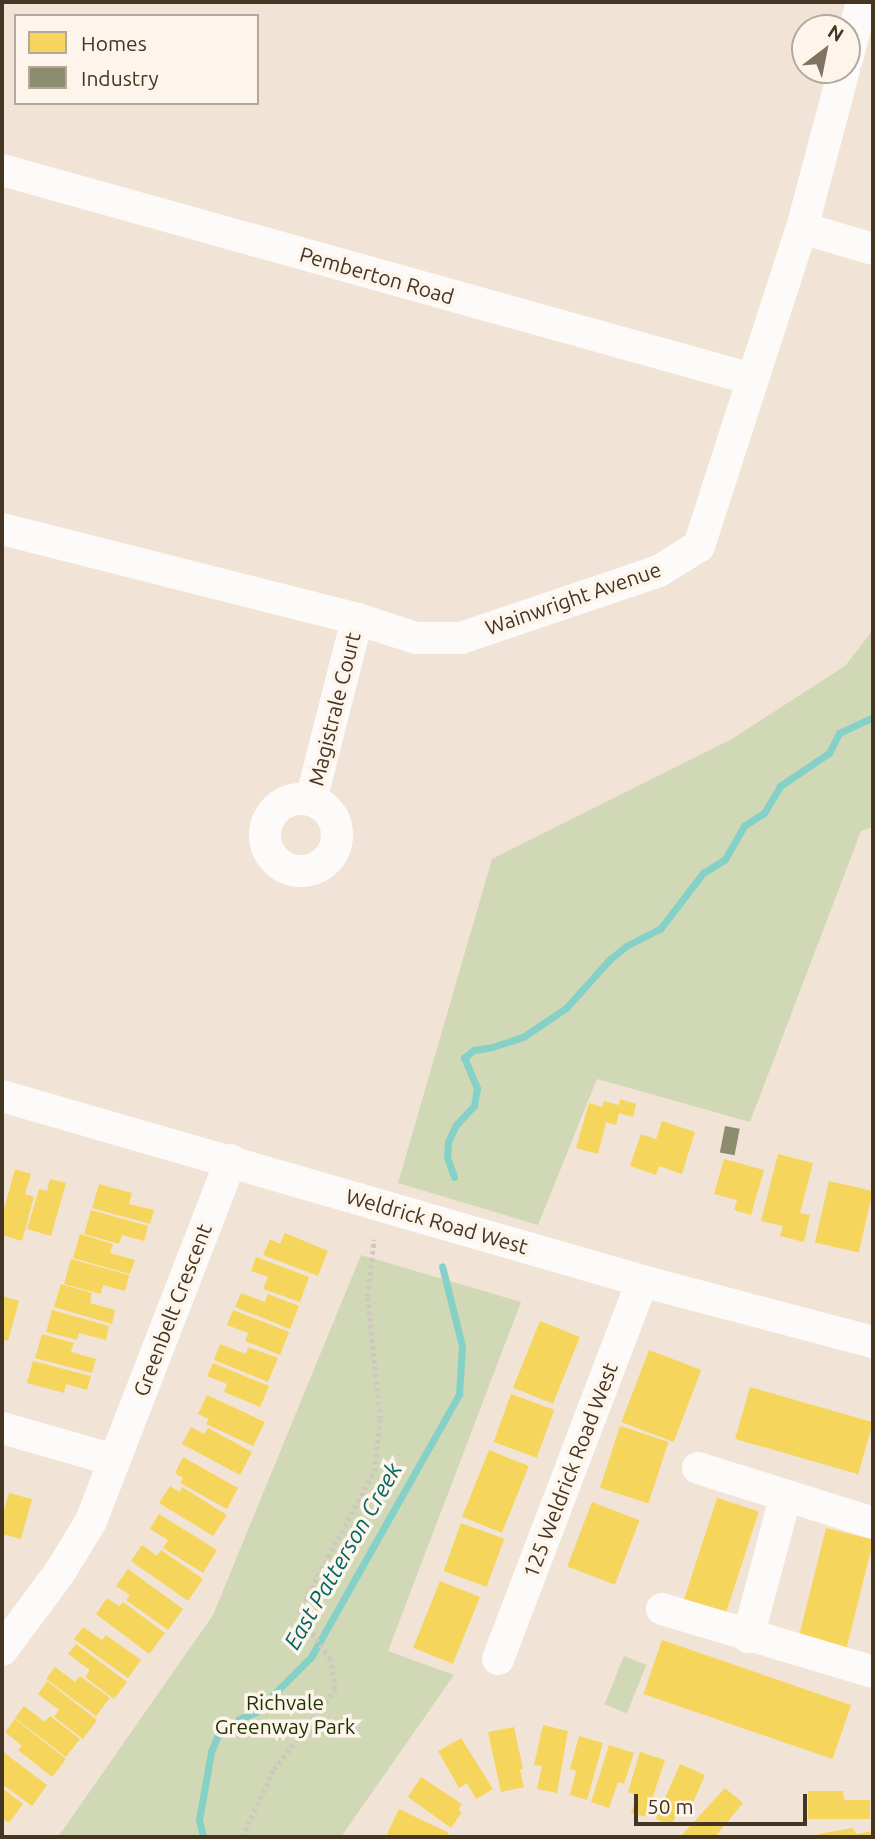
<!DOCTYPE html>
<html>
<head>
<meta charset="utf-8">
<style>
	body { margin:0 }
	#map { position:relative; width:875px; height:1839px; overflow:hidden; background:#f1e4d6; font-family:Ubuntu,sans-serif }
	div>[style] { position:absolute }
	.green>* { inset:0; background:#d0d8b5; transform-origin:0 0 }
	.homes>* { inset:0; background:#f6d55c; transform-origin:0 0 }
	.industry>* { inset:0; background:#8c8c6e; transform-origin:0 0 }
	.stream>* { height:7px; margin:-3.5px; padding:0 3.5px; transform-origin:3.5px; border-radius:3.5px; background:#85d1c7 }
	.path>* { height:4.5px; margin-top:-2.25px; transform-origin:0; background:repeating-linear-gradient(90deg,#cec8c1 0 3.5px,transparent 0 7px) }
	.minor>* { height:32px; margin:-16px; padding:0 16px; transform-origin:16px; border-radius:16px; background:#fdfbf9 }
	.minor>.ring { margin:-16px; padding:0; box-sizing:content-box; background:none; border:32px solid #fdfbf9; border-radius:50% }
	span { translate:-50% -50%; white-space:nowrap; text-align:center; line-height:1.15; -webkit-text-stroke:7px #fdf5ec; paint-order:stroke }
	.street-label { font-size:21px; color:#453523 }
	.park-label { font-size:21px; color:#1e3200 }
	.water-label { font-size:23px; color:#006661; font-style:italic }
	.frame { position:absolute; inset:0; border:4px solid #453523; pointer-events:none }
	.legend { position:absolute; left:14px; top:14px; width:245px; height:91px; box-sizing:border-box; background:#fdf5ec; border:2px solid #b3a89c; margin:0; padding:9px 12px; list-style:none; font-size:21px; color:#453523 }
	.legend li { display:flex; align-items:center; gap:14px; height:35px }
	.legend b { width:35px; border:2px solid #b3a89c }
	.north { position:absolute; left:791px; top:14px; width:70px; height:70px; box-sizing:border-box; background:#fdf5ec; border:2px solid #b3a89c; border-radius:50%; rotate:32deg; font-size:19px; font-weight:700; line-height:28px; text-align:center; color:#453523 }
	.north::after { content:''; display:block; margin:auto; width:24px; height:32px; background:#817262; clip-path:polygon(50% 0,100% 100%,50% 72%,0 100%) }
	.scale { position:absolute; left:634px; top:1794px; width:173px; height:32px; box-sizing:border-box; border:4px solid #453523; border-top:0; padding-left:9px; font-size:21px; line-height:24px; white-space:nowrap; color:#453523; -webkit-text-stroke:5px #fdf5ec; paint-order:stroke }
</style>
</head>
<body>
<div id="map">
	<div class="green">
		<i style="clip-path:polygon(873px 630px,873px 827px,861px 831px,750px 1122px,597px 1079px,538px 1225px,398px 1183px,492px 859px,732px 739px,845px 666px)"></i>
		<i style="clip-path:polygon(361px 1255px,521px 1302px,388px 1651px,454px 1675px,341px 1837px,58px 1837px,213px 1615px)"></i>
		<i style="left:624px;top:1656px;width:24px;height:52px;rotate:22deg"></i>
	</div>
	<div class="homes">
		<i style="clip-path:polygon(620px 1099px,636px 1104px,633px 1117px,619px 1113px,616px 1125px,606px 1122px,598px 1154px,576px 1148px,589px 1103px,602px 1107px,604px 1101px,619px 1105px)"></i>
		<i style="clip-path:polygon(662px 1121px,695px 1132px,682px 1174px,659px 1166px,656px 1175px,630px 1166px,641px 1134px,656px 1139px)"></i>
		<i style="clip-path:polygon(778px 1154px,813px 1163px,800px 1213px,810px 1215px,804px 1242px,780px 1236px,783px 1226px,761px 1221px)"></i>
		<i style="clip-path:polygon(724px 1159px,764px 1170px,751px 1215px,734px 1210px,737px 1200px,714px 1194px)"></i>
		<i style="clip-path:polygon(15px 1169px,31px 1174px,25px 1194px,34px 1197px,22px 1241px,2px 1235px,2px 1216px)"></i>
		<i style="clip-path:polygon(50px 1179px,66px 1183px,51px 1236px,27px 1229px,39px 1189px,47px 1191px)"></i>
		<i style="left:829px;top:1181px;width:45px;height:63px;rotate:13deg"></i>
		<i style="clip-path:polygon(99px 1184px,132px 1193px,129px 1204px,154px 1210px,150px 1224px,92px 1208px)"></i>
		<i style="clip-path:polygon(91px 1210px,148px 1226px,144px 1241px,122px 1235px,119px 1244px,84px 1234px)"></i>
		<i style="clip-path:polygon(285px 1233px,328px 1251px,318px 1276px,263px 1255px,270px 1239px,280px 1244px)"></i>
		<i style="clip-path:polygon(80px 1234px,113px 1244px,110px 1253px,135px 1260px,130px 1274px,73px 1258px)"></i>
		<i style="clip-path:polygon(256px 1257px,309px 1277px,300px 1302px,263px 1289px,268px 1277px,251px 1271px)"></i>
		<i style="clip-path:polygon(71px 1259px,129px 1275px,125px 1291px,103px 1285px,101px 1294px,64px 1284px)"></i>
		<i style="clip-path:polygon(61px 1284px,92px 1293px,90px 1303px,115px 1310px,112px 1324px,54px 1307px)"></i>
		<i style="clip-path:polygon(241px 1293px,265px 1302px,268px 1294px,299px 1306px,290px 1329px,235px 1307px)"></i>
		<i style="clip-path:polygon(2px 1296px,19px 1301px,8px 1341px,2px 1339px)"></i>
		<i style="clip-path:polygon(52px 1310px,109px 1326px,106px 1340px,79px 1333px,77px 1340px,46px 1332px)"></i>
		<i style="clip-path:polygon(233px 1310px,289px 1332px,280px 1355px,245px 1341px,248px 1333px,227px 1325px)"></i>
		<i style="left:540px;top:1321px;width:43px;height:72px;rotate:22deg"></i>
		<i style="clip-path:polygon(42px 1334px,74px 1343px,71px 1352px,96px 1359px,92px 1373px,35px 1358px)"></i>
		<i style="clip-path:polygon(220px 1344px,246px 1354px,248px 1347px,278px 1358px,268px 1382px,214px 1360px)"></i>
		<i style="left:649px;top:1350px;width:56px;height:77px;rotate:21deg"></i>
		<i style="clip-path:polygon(33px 1361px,91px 1376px,87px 1390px,66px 1384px,64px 1393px,27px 1383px)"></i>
		<i style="clip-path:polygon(213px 1363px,269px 1386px,260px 1407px,224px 1392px,227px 1384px,207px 1376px)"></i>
		<i style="left:750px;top:1387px;width:128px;height:54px;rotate:16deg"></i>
		<i style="left:511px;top:1394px;width:46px;height:51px;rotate:20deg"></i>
		<i style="clip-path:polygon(207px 1395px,265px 1422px,253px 1446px,206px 1424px,209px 1419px,198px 1414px)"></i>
		<i style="left:620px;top:1426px;width:51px;height:65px;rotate:18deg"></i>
		<i style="clip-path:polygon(191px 1427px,204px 1434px,208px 1428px,252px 1452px,240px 1475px,182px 1444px)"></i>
		<i style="left:489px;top:1450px;width:43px;height:72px;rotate:22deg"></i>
		<i style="clip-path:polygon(183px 1457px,238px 1488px,227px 1509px,180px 1483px,183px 1478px,175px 1473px)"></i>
		<i style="clip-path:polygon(170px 1486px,180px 1492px,182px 1487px,227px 1515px,213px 1536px,159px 1503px)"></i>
		<i style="clip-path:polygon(9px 1493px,32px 1499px,21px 1539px,2px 1534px,2px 1517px)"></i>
		<i style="left:717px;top:1498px;width:44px;height:111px;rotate:18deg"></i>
		<i style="left:592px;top:1502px;width:51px;height:69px;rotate:21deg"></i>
		<i style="clip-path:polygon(159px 1514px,217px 1550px,203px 1573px,163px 1548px,168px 1540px,150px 1529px)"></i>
		<i style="left:461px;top:1523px;width:46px;height:51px;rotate:20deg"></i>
		<i style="left:826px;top:1528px;width:49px;height:114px;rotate:14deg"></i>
		<i style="clip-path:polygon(142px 1545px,157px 1556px,161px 1550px,203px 1579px,188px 1601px,131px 1561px)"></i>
		<i style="clip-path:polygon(128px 1569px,183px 1609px,168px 1630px,126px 1600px,130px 1595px,116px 1586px)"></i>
		<i style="left:440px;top:1581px;width:43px;height:72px;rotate:22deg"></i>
		<i style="clip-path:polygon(107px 1598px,119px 1606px,123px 1602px,165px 1633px,149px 1654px,96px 1614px)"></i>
		<i style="clip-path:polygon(83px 1627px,102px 1640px,106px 1635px,141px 1660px,128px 1678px,74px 1639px)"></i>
		<i style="left:662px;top:1640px;width:200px;height:57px;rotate:19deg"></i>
		<i style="clip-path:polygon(76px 1644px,127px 1682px,114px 1699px,85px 1677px,90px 1670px,68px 1654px)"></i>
		<i style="clip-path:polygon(55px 1667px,75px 1682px,80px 1676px,110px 1698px,96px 1716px,46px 1679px)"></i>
		<i style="clip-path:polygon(47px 1681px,97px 1720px,83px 1739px,54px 1717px,59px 1710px,38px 1694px)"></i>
		<i style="clip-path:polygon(24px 1706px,45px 1722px,50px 1716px,80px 1739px,66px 1757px,15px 1718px)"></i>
		<i style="clip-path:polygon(15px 1719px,66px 1759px,52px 1777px,18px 1750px,22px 1746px,5px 1732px)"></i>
		<i style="clip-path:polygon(543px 1725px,568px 1731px,557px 1793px,537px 1789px,542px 1766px,534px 1765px)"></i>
		<i style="clip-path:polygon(514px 1727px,523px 1769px,520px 1770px,524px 1787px,501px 1792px,488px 1732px)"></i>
		<i style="clip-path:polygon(579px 1736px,603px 1743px,587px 1800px,570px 1795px,576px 1771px,570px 1769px)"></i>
		<i style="clip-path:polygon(461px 1738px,493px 1789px,476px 1799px,467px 1783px,459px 1788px,438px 1751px)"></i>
		<i style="clip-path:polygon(609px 1745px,634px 1753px,624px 1784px,618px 1782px,609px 1808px,591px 1802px)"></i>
		<i style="clip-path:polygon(2px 1751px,47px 1785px,32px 1806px,2px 1784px)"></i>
		<i style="clip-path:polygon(640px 1752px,665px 1760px,646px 1817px,631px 1813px,637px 1795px,628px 1792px)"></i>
		<i style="clip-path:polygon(680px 1764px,705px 1775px,691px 1807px,682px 1803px,671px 1826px,656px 1819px)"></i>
		<i style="clip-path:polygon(421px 1777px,462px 1804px,458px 1810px,462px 1812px,451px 1828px,408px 1797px)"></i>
		<i style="clip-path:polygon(2px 1788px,23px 1804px,9px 1823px,2px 1818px)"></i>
		<i style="clip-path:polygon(725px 1788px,743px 1803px,715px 1837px,704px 1835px,680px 1837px)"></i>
		<i style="clip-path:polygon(808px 1791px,843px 1791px,844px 1800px,870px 1800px,870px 1819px,808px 1819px)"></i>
		<i style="clip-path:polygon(399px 1809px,449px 1833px,447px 1837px,393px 1837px,387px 1834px)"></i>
		<i style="clip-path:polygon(853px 1828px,856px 1834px,873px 1831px,873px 1837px,819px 1837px,818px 1834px)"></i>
	</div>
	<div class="industry">
		<i style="left:725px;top:1126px;width:15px;height:27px;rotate:11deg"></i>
	</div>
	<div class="stream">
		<i style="left:454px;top:1177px;width:21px;rotate:-109deg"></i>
		<i style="left:447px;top:1157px;width:15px;rotate:-86deg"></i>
		<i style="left:448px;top:1142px;width:19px;rotate:-65deg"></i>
		<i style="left:456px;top:1125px;width:26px;rotate:-47deg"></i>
		<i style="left:474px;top:1106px;width:18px;rotate:-81deg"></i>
		<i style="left:477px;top:1088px;width:33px;rotate:-113deg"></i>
		<i style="left:464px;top:1058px;width:13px;rotate:-39deg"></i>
		<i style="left:474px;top:1050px;width:18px;rotate:-9deg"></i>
		<i style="left:492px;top:1047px;width:33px;rotate:-18deg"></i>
		<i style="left:523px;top:1037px;width:52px;rotate:-34deg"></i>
		<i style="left:566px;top:1008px;width:64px;rotate:-48.1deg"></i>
		<i style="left:609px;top:960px;width:22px;rotate:-39deg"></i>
		<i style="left:626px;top:946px;width:38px;rotate:-27deg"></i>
		<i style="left:660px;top:929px;width:71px;rotate:-52.5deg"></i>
		<i style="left:703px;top:873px;width:26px;rotate:-32deg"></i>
		<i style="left:725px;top:859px;width:39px;rotate:-60deg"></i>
		<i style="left:745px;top:825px;width:22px;rotate:-32deg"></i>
		<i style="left:764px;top:813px;width:31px;rotate:-59deg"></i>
		<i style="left:780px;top:786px;width:59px;rotate:-34deg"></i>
		<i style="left:829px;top:753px;width:22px;rotate:-63deg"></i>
		<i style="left:839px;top:733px;width:38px;rotate:-25deg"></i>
		<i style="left:203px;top:1837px;width:17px;rotate:-103deg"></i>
		<i style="left:199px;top:1820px;width:69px;rotate:-80deg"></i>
		<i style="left:211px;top:1752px;width:16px;rotate:-68deg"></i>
		<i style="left:217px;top:1737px;width:28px;rotate:-39deg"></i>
		<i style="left:239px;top:1719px;width:18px;rotate:-22deg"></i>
		<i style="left:256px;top:1712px;width:78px;rotate:-45deg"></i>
		<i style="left:311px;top:1657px;width:302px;rotate:-60.6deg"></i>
		<i style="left:459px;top:1394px;width:48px;rotate:-86.4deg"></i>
		<i style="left:462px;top:1346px;width:82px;rotate:-104deg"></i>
	</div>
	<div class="path">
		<i style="left:242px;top:1837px;width:75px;rotate:-64.8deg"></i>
		<i style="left:274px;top:1769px;width:101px;rotate:-52.7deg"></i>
		<i style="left:335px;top:1689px;width:30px;rotate:-99deg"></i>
		<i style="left:330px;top:1659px;width:56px;rotate:-124.8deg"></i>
		<i style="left:298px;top:1613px;width:161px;rotate:-61.8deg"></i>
		<i style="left:374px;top:1471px;width:52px;rotate:-83.4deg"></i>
		<i style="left:380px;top:1419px;width:124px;rotate:-96deg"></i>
		<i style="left:367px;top:1296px;width:57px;rotate:-83deg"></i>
	</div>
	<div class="minor">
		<i style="left:847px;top:59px;width:59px;rotate:-75.3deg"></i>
		<i style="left:2px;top:170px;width:779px;rotate:15.57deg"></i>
		<i style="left:802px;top:228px;width:74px;rotate:16.5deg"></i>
		<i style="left:2px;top:529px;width:366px;rotate:14.2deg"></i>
		<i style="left:357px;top:619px;width:62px;rotate:17.9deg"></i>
		<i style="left:416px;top:638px;width:45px"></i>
		<i style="left:461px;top:638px;width:209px;rotate:-18.7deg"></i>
		<i style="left:659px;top:571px;width:47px;rotate:-32deg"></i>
		<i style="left:699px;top:546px;width:334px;rotate:-72.1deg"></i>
		<i style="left:802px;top:228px;width:163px;rotate:-75.1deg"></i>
		<i class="ring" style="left:265px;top:799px;width:40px;height:40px"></i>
		<i style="left:311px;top:800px;width:187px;rotate:-75.7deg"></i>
		<i style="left:2px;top:1096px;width:666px;rotate:16.12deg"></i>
		<i style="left:642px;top:1281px;width:239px;rotate:14.8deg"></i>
		<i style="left:2px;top:1428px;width:116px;rotate:15.9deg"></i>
		<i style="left:698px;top:1468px;width:183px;rotate:17.4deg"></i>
		<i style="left:662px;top:1609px;width:220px;rotate:16.6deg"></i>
		<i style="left:748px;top:1637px;width:144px;rotate:-75.1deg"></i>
		<i style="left:2px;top:1650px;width:97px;rotate:-53.4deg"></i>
		<i style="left:60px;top:1572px;width:60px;rotate:-58.7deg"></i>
		<i style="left:91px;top:1521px;width:387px;rotate:-68.8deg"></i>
		<i style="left:498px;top:1659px;width:404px;rotate:-69.1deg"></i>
	</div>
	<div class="street-label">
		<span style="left:377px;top:275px;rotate:16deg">Pemberton Road</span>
		<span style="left:573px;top:598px;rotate:-19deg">Wainwright Avenue</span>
		<span style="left:334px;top:709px;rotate:-76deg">Magistrale Court</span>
		<span style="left:437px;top:1221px;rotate:16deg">Weldrick Road West</span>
		<span style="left:172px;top:1310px;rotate:-69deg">Greenbelt Crescent</span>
		<span style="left:570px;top:1470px;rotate:-69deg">125 Weldrick Road West</span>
	</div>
	<div class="park-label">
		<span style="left:285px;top:1714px">Richvale<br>Greenway Park</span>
	</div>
	<div class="water-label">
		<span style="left:343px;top:1556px;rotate:-60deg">East Patterson Creek</span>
	</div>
	<div class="frame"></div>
	<ul class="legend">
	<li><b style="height:19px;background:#f6d55c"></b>Homes</li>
	<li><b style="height:19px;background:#8c8c6e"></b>Industry</li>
	</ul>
	<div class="north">N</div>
	<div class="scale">50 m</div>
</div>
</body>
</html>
